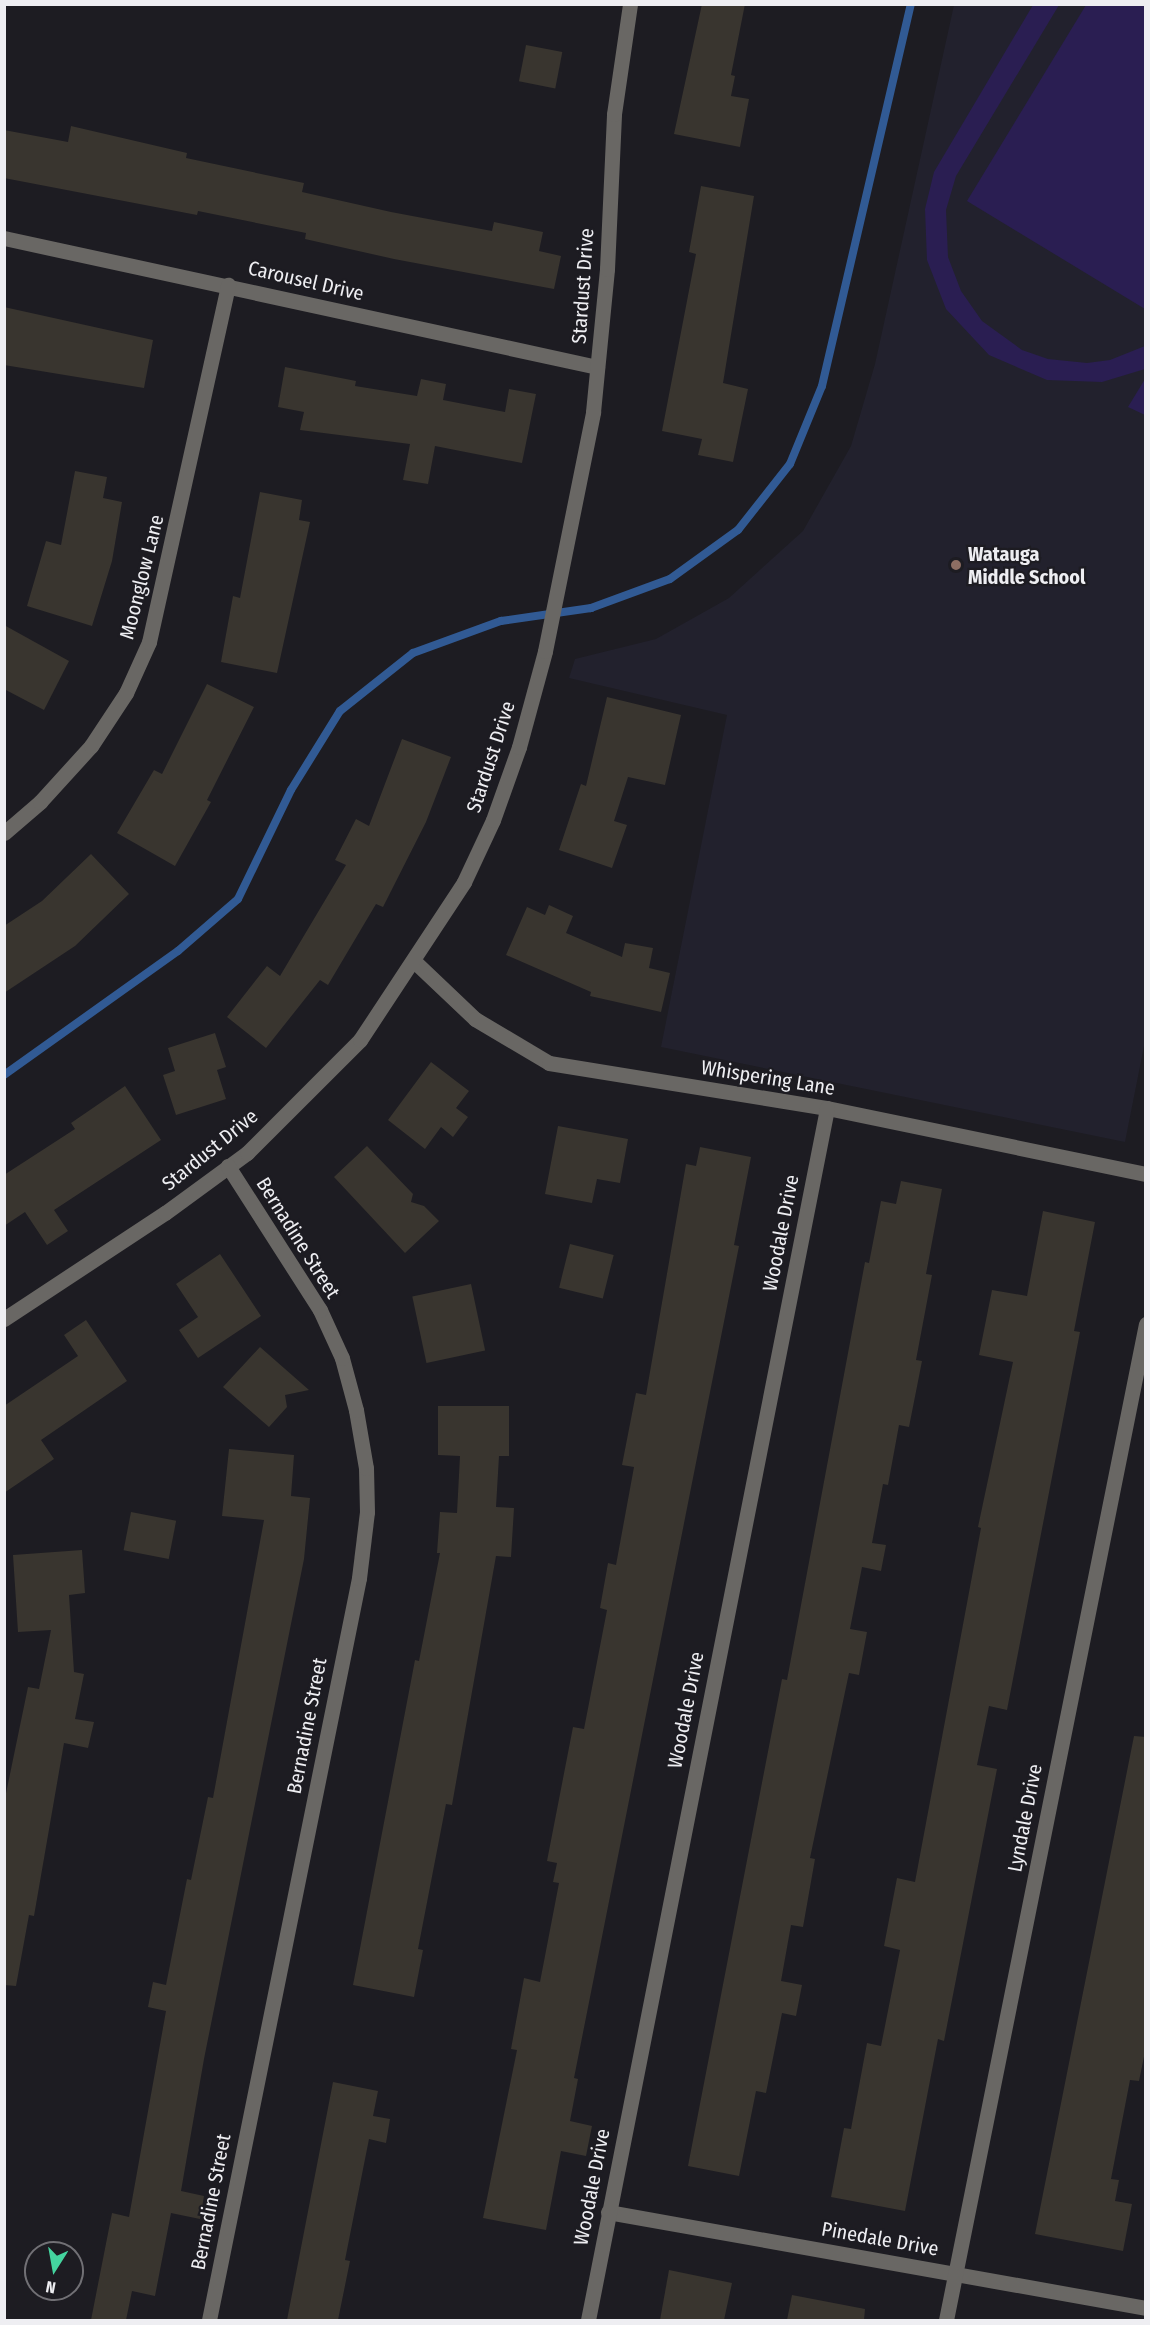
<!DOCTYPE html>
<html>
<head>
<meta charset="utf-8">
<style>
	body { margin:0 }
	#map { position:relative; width:1150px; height:2325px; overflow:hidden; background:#1d1c22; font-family:"Fira Sans Condensed",sans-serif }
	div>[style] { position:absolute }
	.built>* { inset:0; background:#22212d }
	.green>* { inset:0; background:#2a1e52 }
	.stream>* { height:8px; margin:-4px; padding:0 4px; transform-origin:4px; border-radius:4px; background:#315a94 }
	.building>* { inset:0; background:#39352f; transform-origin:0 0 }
	.minor>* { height:15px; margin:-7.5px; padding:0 7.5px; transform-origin:7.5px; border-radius:7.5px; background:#696764 }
	.dots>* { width:16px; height:16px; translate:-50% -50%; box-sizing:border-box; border:3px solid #1d1c22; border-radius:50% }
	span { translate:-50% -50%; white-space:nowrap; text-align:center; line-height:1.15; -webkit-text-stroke:4.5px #1d1c22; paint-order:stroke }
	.street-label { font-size:20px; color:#eeeef2 }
	.poi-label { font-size:20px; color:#eeeef2; font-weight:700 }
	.left { translate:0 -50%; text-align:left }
	.frame { position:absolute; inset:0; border:6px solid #eeeef2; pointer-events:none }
	.north { position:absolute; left:24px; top:2241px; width:60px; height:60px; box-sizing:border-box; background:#1d1c22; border:2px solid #717075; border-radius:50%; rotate:191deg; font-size:16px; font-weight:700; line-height:24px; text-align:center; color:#eeeef2 }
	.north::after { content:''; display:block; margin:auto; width:21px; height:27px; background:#44d49f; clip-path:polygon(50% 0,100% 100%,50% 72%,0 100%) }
</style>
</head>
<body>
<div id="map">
	<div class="built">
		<i style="clip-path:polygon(954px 5px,1145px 5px,1146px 1036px,1125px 1142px,661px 1047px,727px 715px,569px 678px,575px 659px,656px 639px,729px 598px,803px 531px,851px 446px,875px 364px)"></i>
	</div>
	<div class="green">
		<i style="clip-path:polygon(1033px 5px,1059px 5px,956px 176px,946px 210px,948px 257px,961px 291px,982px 321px,1022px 350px,1048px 359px,1087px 363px,1110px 360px,1145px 346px,1145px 369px,1102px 382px,1047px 380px,989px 355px,946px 309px,927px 260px,925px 209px,934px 172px)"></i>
		<i style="clip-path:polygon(1086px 5px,1145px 5px,1145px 309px,967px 201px)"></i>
		<i style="clip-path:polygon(1145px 379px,1145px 415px,1128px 407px)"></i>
	</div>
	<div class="stream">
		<i style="left:4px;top:1075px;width:214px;rotate:-35.5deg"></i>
		<i style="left:178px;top:951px;width:79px;rotate:-40.9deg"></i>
		<i style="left:238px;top:899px;width:121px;rotate:-64.1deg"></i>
		<i style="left:291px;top:790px;width:93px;rotate:-58.2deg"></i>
		<i style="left:340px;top:711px;width:93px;rotate:-38.5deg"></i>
		<i style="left:413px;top:653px;width:94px;rotate:-20deg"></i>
		<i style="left:501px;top:621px;width:91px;rotate:-8.2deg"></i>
		<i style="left:591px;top:608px;width:84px;rotate:-20.2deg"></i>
		<i style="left:670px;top:579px;width:84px;rotate:-35.8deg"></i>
		<i style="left:738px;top:530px;width:84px;rotate:-51.8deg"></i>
		<i style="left:790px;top:464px;width:84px;rotate:-67.7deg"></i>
		<i style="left:822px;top:386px;width:392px;rotate:-76.9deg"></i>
	</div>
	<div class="building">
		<i style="clip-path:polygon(702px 4px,745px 4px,731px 75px,735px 76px,731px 96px,749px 99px,740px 147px,674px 134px)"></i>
		<i style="left:526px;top:45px;width:37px;height:37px;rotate:11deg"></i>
		<i style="clip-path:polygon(71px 126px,187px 153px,186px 158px,304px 183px,302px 192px,391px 212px,492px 231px,494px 222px,543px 232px,539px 251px,561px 256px,554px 289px,394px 259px,305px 239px,306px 233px,198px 211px,197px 215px,4px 178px,4px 130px,68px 142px)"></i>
		<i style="clip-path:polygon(701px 186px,754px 196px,723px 383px,748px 389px,733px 462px,698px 455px,702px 439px,662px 431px,696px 254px,689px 252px)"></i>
		<i style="clip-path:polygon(4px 307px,153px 340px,144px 388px,4px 365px)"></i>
		<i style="clip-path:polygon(285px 367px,356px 381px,355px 386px,417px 396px,421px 379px,446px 384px,443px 400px,505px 412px,509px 389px,536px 394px,522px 463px,435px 446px,428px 484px,403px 480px,410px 444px,300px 430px,304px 412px,278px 407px)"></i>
		<i style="clip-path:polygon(75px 471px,107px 477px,103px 498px,122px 502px,112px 561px,92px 626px,27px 606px,46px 541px,61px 545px)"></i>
		<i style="clip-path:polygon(260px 492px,302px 500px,299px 520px,310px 522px,277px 673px,221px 662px,233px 596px,240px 598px)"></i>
		<i style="clip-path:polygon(4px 625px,69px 661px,44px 710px,4px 689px)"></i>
		<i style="clip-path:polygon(207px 684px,254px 707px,207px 800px,211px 802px,175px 866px,117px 833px,154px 770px,162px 774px)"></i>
		<i style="clip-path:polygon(607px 697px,681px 715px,665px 785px,628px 777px,614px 821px,627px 825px,612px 868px,559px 850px,581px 784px,586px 786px)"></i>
		<i style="clip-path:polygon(402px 739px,451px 757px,426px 822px,383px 907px,376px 904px,328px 985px,320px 980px,266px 1048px,227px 1017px,267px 966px,280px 976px,346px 865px,335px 860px,356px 819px,369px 826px)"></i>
		<i style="clip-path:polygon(91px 854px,129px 894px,75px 946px,4px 993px,4px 926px,42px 901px)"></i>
		<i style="clip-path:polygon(549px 905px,573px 916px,566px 933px,622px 957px,625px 943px,653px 948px,649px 968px,670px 973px,661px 1012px,590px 996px,591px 992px,506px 955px,527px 907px,545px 915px)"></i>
		<i style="clip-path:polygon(215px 1033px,226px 1067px,217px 1070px,226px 1099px,176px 1115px,163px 1075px,175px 1071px,168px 1048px)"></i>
		<i style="clip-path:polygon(431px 1062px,469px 1091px,456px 1108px,468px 1117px,453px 1137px,441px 1127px,425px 1149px,388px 1120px)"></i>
		<i style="clip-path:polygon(125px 1086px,161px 1140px,54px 1210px,68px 1231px,47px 1245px,25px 1212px,4px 1226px,4px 1175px,75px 1129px,71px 1123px)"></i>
		<i style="clip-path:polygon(558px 1126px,628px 1139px,620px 1183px,597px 1179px,592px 1203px,545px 1194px)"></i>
		<i style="clip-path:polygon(367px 1146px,413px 1194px,411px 1202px,424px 1206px,439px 1221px,405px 1253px,334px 1177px)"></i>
		<i style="clip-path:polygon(700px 1147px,751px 1157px,734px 1245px,739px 1246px,574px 2078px,578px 2079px,570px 2121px,592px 2126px,586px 2156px,561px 2151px,546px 2230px,483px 2218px,517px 2050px,511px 2049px,524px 1978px,540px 1982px,559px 1883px,553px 1882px,557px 1863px,547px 1861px,573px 1727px,584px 1729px,607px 1610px,600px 1608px,608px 1563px,616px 1565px,634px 1467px,622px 1465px,636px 1393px,646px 1395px,686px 1164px,696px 1166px)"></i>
		<i style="clip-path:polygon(901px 1181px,942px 1189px,926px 1274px,932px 1275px,916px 1360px,922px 1361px,909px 1427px,899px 1425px,888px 1485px,883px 1484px,872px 1543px,886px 1545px,881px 1571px,862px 1567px,850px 1629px,867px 1632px,859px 1675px,849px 1673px,810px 1858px,815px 1859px,803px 1927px,791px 1925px,781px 1981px,802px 1985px,796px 2016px,782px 2013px,766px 2093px,756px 2091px,739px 2176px,688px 2166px,782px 1679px,787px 1680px,865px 1262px,869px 1263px,881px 1201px,896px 1204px)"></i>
		<i style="clip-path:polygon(1043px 1211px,1095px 1222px,1074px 1331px,1080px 1332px,1007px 1710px,989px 1706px,977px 1765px,997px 1769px,944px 2041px,938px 2039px,905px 2211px,831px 2197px,844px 2128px,851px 2129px,867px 2043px,881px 2046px,900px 1950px,884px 1946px,897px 1878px,915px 1882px,981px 1528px,978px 1527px,1013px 1362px,979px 1355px,992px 1290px,1027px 1296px)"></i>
		<i style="left:570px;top:1244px;width:45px;height:45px;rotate:14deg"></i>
		<i style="clip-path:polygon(220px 1254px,261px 1316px,198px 1358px,179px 1330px,198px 1317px,176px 1284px)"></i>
		<i style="left:471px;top:1284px;width:68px;height:60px;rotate:78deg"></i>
		<i style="clip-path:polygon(86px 1320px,127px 1381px,41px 1440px,54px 1459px,4px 1493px,4px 1406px,78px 1356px,64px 1335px)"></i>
		<i style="clip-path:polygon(260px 1347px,309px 1390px,285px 1395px,287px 1407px,269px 1427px,223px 1387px)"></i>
		<i style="clip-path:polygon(438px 1406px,509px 1406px,509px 1456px,499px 1456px,496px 1507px,514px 1508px,511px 1557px,496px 1556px,452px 1805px,446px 1804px,418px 1949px,423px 1950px,414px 1997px,353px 1985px,415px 1660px,419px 1661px,440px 1553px,437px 1553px,440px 1512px,457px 1513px,460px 1456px,438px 1455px)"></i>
		<i style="clip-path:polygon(229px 1449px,294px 1455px,291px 1496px,310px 1498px,304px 1559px,204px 2059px,181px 2191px,204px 2196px,200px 2219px,171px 2213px,155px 2296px,132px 2291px,126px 2320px,91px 2320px,112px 2213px,129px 2217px,166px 2011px,148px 2007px,153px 1982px,166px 1985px,187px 1879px,191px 1880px,208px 1797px,213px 1798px,264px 1520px,222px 1516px)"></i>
		<i style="left:131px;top:1512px;width:46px;height:39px;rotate:11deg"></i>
		<i style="clip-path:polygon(82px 1550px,85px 1593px,69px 1595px,74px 1672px,84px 1674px,75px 1719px,94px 1722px,88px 1748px,64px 1743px,34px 1916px,29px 1915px,16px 1986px,4px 1985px,4px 1803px,28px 1687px,39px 1689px,51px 1630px,18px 1632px,13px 1555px)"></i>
		<i style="clip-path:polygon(1134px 1736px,1146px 1737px,1146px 2047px,1139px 2081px,1130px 2080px,1111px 2179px,1119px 2180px,1115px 2201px,1132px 2204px,1123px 2251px,1035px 2234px)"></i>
		<i style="clip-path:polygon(333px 2082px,378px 2091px,373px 2116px,390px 2119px,386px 2143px,369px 2139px,345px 2260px,350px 2261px,338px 2320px,287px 2320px)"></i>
		<i style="clip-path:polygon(669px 2270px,732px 2283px,724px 2320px,660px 2320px)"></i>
		<i style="clip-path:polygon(792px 2295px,865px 2309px,864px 2320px,787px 2320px)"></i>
	</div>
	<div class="minor">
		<i style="left:4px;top:238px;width:607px;rotate:12.27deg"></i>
		<i style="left:4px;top:833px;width:48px;rotate:-40.7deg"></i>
		<i style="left:40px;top:802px;width:76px;rotate:-47.7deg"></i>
		<i style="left:91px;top:746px;width:64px;rotate:-56.6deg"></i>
		<i style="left:126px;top:693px;width:56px;rotate:-65.7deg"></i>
		<i style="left:149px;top:642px;width:366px;rotate:-77.5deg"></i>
		<i style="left:415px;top:962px;width:83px;rotate:43.5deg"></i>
		<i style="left:475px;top:1019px;width:86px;rotate:30.7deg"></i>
		<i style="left:549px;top:1063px;width:282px;rotate:9.2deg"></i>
		<i style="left:827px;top:1108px;width:326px;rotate:11.7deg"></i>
		<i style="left:4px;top:1319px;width:193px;rotate:-33.4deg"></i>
		<i style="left:165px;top:1213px;width:102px;rotate:-36.2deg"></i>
		<i style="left:247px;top:1153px;width:160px;rotate:-45deg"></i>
		<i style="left:360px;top:1040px;width:189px;rotate:-56.6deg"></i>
		<i style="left:464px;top:882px;width:68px;rotate:-64.9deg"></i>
		<i style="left:493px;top:820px;width:77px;rotate:-70.4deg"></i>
		<i style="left:519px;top:747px;width:99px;rotate:-74.8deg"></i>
		<i style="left:545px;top:651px;width:244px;rotate:-78.6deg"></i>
		<i style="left:593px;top:412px;width:144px;rotate:-84.4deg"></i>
		<i style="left:607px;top:269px;width:155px;rotate:-87.4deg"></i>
		<i style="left:614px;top:114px;width:111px;rotate:-81.7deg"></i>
		<i style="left:608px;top:2212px;width:546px;rotate:10.12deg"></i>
		<i style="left:209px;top:2320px;width:757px;rotate:-78.57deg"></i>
		<i style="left:359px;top:1578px;width:66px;rotate:-83.1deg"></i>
		<i style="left:367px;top:1512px;width:44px;rotate:-91.3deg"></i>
		<i style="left:366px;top:1468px;width:59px;rotate:-99.8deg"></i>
		<i style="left:356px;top:1410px;width:54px;rotate:-105.1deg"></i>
		<i style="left:342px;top:1358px;width:53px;rotate:-114.6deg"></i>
		<i style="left:320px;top:1310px;width:171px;rotate:-122.6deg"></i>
		<i style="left:588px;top:2320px;width:1235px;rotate:-78.84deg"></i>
		<i style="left:946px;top:2320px;width:1016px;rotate:-78.65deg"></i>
	</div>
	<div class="dots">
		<i style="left:956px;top:565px;background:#8d6e63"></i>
	</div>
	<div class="street-label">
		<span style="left:306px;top:281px;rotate:13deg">Carousel Drive</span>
		<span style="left:583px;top:286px;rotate:-86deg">Stardust Drive</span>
		<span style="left:142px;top:577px;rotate:-76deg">Moonglow Lane</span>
		<span style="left:491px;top:757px;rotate:-72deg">Stardust Drive</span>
		<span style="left:768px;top:1078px;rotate:9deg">Whispering Lane</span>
		<span style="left:210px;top:1150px;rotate:-39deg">Stardust Drive</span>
		<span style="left:781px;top:1233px;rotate:-79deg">Woodale Drive</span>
		<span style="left:298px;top:1238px;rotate:58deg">Bernadine Street</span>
		<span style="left:686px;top:1710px;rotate:-79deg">Woodale Drive</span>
		<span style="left:307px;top:1726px;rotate:-79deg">Bernadine Street</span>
		<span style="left:1025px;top:1818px;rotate:-79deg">Lyndale Drive</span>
		<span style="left:592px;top:2187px;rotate:-79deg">Woodale Drive</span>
		<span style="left:211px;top:2202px;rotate:-79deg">Bernadine Street</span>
		<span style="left:880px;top:2239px;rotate:10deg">Pinedale Drive</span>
	</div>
	<div class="poi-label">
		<span class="left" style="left:968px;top:566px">Watauga<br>Middle School</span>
	</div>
	<div class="frame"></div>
	<div class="north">N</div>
</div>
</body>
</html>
